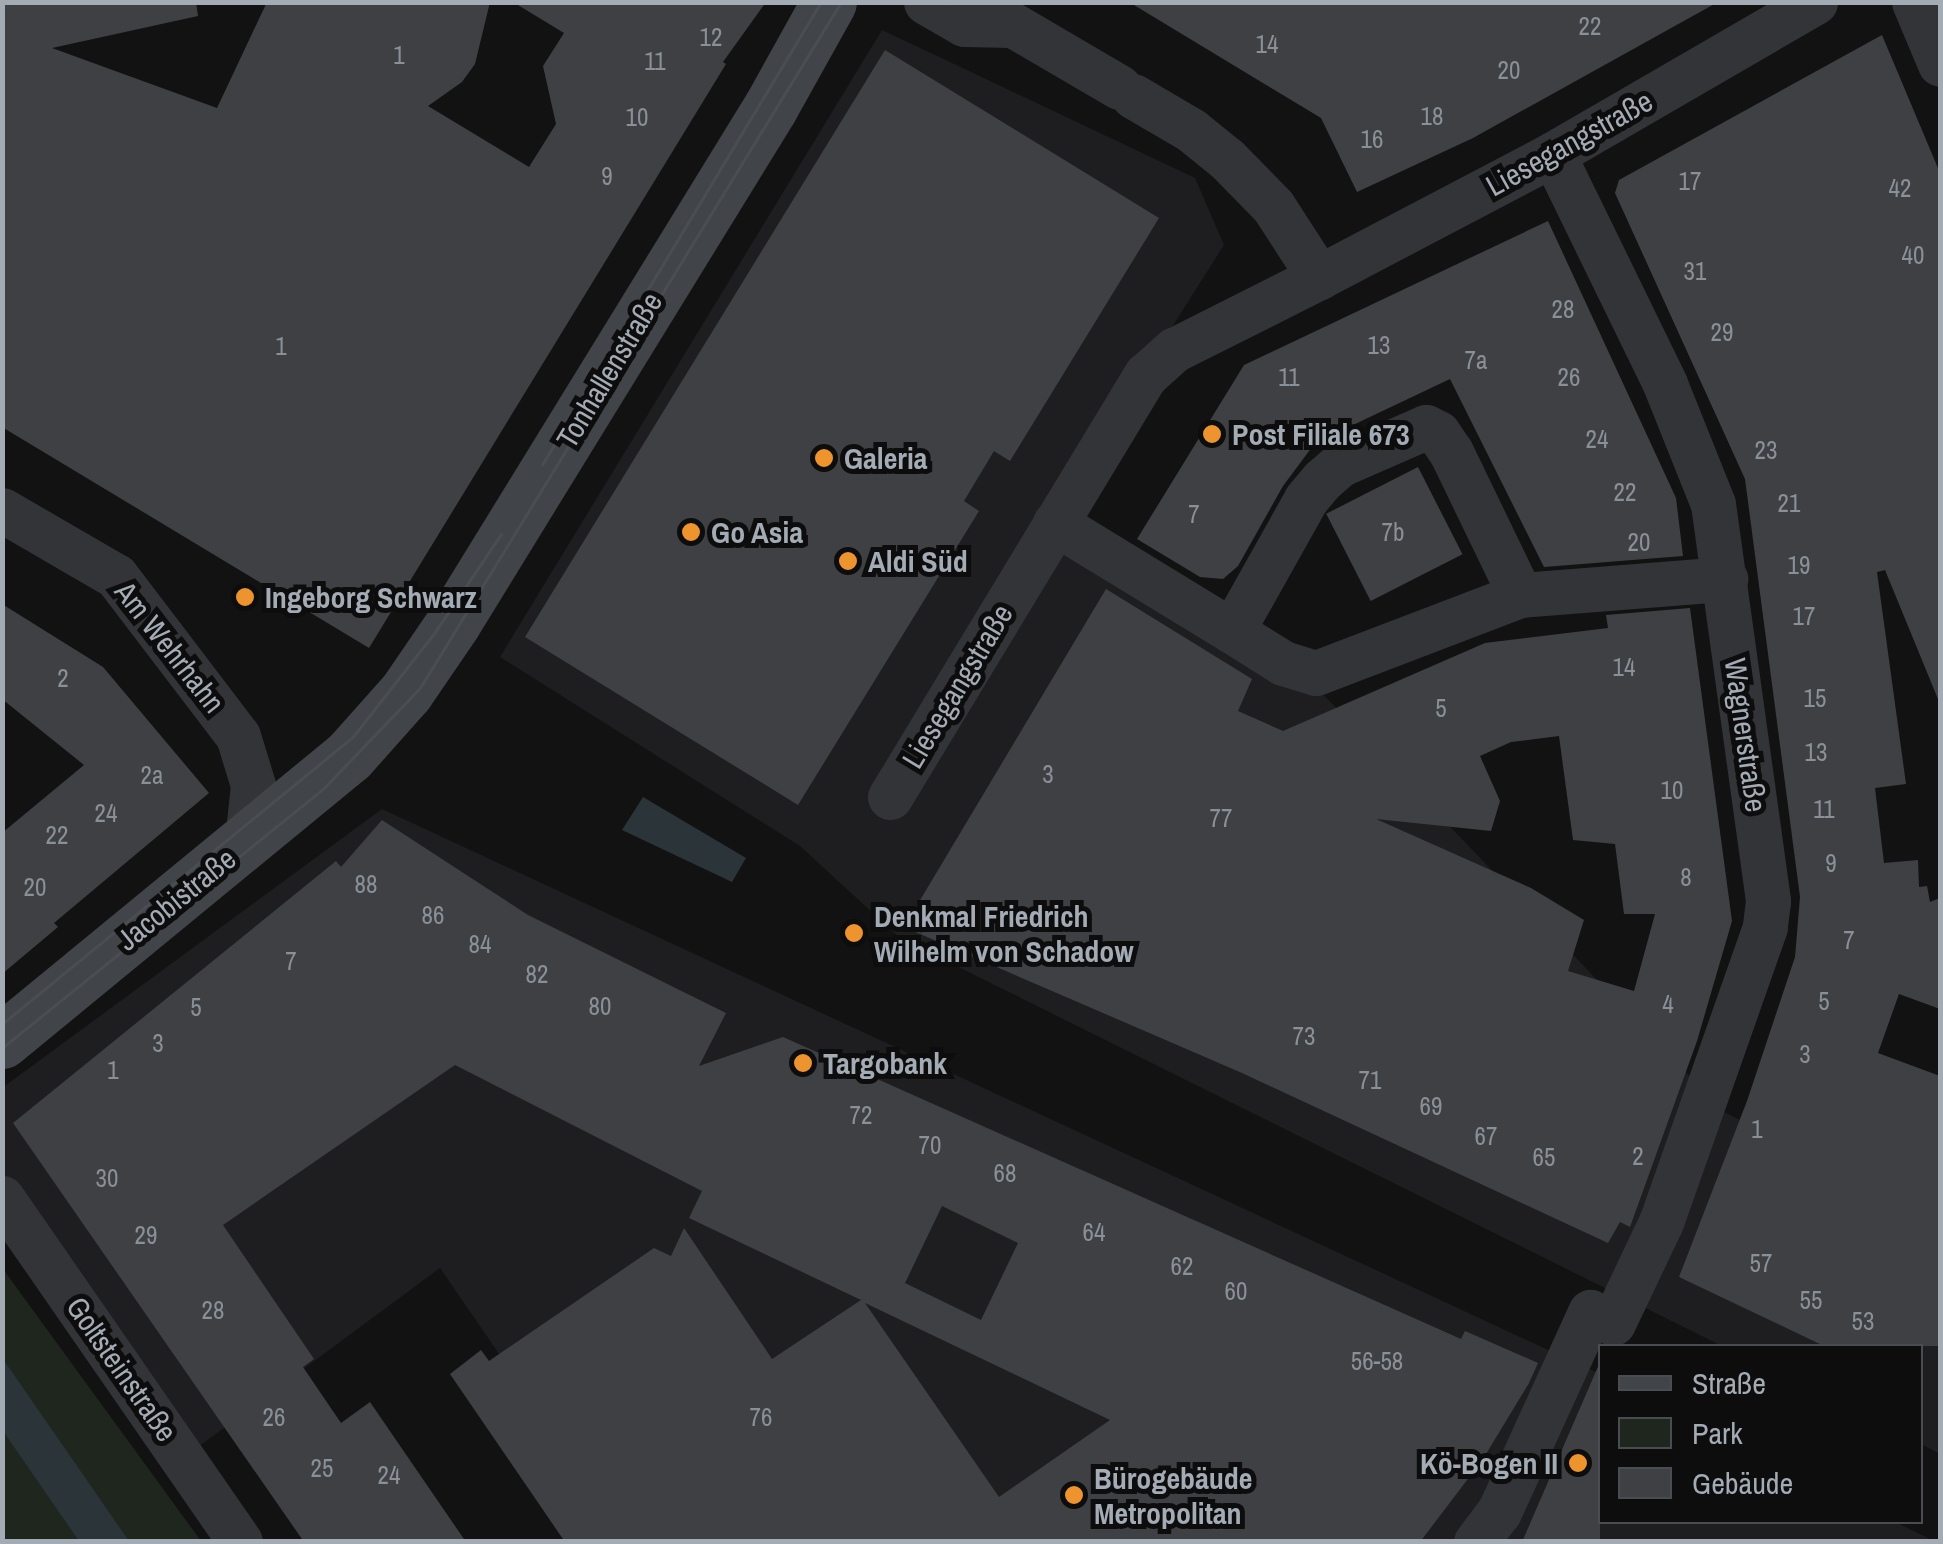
<!DOCTYPE html>
<html>
<head>
<meta charset="utf-8">
<style>
	body { margin:0 }
	#map { position:relative; width:1943px; height:1544px; overflow:hidden; background:#121213; font-family:"Archivo Narrow",sans-serif }
	div>[style] { position:absolute }
	.built>* { inset:0; background:#1e1e20 }
	.green>* { inset:0; background:#1e261e }
	.water>* { inset:0; background:#2a3439 }
	.building>* { inset:0; background:#3e4043; transform-origin:0 0 }
	.minor>* { height:45px; margin:-22.5px; padding:0 22.5px; transform-origin:22.5px; border-radius:22.5px; background:#333438 }
	.secondary>* { height:55px; margin:-27.5px; padding:0 27.5px; transform-origin:27.5px; border-radius:27.5px; background:#414448 }
	.tram>* { height:2.5px; margin:-1.25px; padding:0 1.25px; transform-origin:1.25px; border-radius:1.25px; background:#4a4d51 }
	.dots>* { width:28px; height:28px; translate:-50% -50%; box-sizing:border-box; border:5px solid #0d0d0e; border-radius:50% }
	span { translate:-50% -50%; white-space:nowrap; text-align:center; line-height:1.15; -webkit-text-stroke:10px #0d0d0e; paint-order:stroke }
	.number-label { font-size:25px; color:#8a9098 }
	.number-label span { -webkit-text-stroke-width:0 }
	.street-label { font-size:30px; color:#a3abb4 }
	.poi-label { font-size:30px; color:#a3abb4; font-weight:700 }
	.left { translate:0 -50%; text-align:left }
	.right { translate:-100% -50%; text-align:right }
	.frame { position:absolute; inset:0; border:5px solid #a3abb4; pointer-events:none }
	.legend { position:absolute; left:1598px; top:1344px; width:325px; height:180px; box-sizing:border-box; background:#0d0d0e; border:2px solid #494c50; margin:0; padding:12px 18px; list-style:none; font-size:30px; color:#a3abb4 }
	.legend li { display:flex; align-items:center; gap:20px; height:50px }
	.legend b { width:50px; border:2px solid #494c50 }
</style>
</head>
<body>
<div id="map">
	<div class="built">
		<i style="clip-path:polygon(882px 30px,1195px 178px,1224px 245px,1039px 537px,1317px 688px,1724px 1112px,1940px 1221px,1940px 1454px,1921px 1444px,1920px 1346px,1722px 1346px,900px 938px,800px 846px,500px 657px)"></i>
		<i style="clip-path:polygon(382px 809px,1600px 1374px,1600px 1522px,1895px 1522px,1934px 1541px,628px 1541px,440px 1268px,194px 1450px,3px 1174px,2px 1088px)"></i>
	</div>
	<div class="green">
		<i style="clip-path:polygon(3px 1269px,201px 1541px,3px 1541px)"></i>
	</div>
	<div class="water">
		<i style="clip-path:polygon(643px 797px,746px 858px,732px 882px,622px 830px)"></i>
		<i style="clip-path:polygon(2px 1359px,3px 1359px,129px 1541px,79px 1541px,3px 1431px)"></i>
	</div>
	<div class="building">
		<i style="clip-path:polygon(2px 2px,196px 2px,198px 16px,52px 48px,217px 108px,267px 2px,490px 2px,475px 64px,462px 82px,428px 106px,529px 167px,556px 124px,543px 66px,564px 33px,513px 2px,766px 2px,723px 62px,726px 64px,369px 648px,2px 427px)"></i>
		<i style="clip-path:polygon(1129px 2px,1718px 2px,1473px 138px,1357px 192px,1321px 118px)"></i>
		<i style="clip-path:polygon(1882px 35px,1940px 173px,1940px 704px,1885px 570px,1877px 572px,1906px 784px,1875px 788px,1884px 863px,1918px 860px,1919px 887px,1927px 886px,1930px 902px,1940px 898px,1940px 1009px,1899px 994px,1878px 1053px,1940px 1076px,1940px 1346px,1824px 1346px,1679px 1277px,1747px 1101px,1795px 957px,1800px 897px,1745px 479px,1615px 193px,1619px 180px)"></i>
		<i style="clip-path:polygon(885px 50px,1159px 218px,1010px 461px,994px 451px,964px 501px,979px 511px,798px 805px,525px 637px)"></i>
		<i style="clip-path:polygon(1548px 221px,1676px 498px,1683px 556px,1544px 567px,1450px 379px,1315px 443px,1283px 486px,1238px 566px,1223px 579px,1200px 577px,1137px 539px,1244px 365px)"></i>
		<i style="left:1418px;top:467px;width:98px;height:103px;rotate:63deg"></i>
		<i style="clip-path:polygon(evenodd,1106px 589px,1252px 679px,1238px 711px,1283px 731px,1485px 643px,1608px 628px,1606px 615px,1690px 608px,1732px 921px,1697px 1041px,1630px 1227px,1620px 1222px,1608px 1243px,1242px 1073px,904px 927px,1106px 589px,1559px 736px,1573px 840px,1615px 844px,1624px 914px,1655px 914px,1634px 991px,1568px 971px,1584px 920px,1531px 888px,1376px 819px,1491px 831px,1500px 801px,1480px 756px,1511px 742px,1559px 736px)"></i>
		<i style="clip-path:polygon(2px 604px,103px 667px,209px 793px,54px 923px,58px 927px,2px 974px,2px 833px,84px 765px,2px 699px)"></i>
		<i style="clip-path:polygon(evenodd,382px 820px,528px 915px,726px 1013px,699px 1066px,783px 1037px,1461px 1339px,1465px 1331px,1538px 1363px,1529px 1383px,1483px 1459px,1420px 1542px,565px 1542px,450px 1374px,481px 1350px,489px 1361px,654px 1248px,671px 1256px,684px 1228px,772px 1359px,861px 1300px,689px 1218px,702px 1191px,455px 1065px,223px 1225px,314px 1359px,303px 1367px,341px 1423px,370px 1402px,466px 1542px,304px 1542px,13px 1123px,336px 861px,341px 867px,382px 820px,942px 1206px,1018px 1243px,981px 1320px,905px 1283px,942px 1206px,382px 820px,865px 1303px,1110px 1420px,999px 1497px,865px 1303px)"></i>
		<i style="clip-path:polygon(1600px 1362px,1600px 1542px,1522px 1542px)"></i>
	</div>
	<div class="minor">
		<i style="left:926px;top:2px;width:44px;rotate:30.1deg"></i>
		<i style="left:964px;top:24px;width:49px;rotate:1.2deg"></i>
		<i style="left:1013px;top:25px;width:123px;rotate:30.3deg"></i>
		<i style="left:1914px;top:2px;width:67px;rotate:67.2deg"></i>
		<i style="left:1133px;top:96px;width:67px;rotate:30.4deg"></i>
		<i style="left:1191px;top:130px;width:46px;rotate:38.9deg"></i>
		<i style="left:1227px;top:159px;width:66px;rotate:45.6deg"></i>
		<i style="left:1273px;top:206px;width:85px;rotate:57.1deg"></i>
		<i style="left:1319px;top:277px;width:264px;rotate:-27.7deg"></i>
		<i style="left:1553px;top:154px;width:303px;rotate:-30.1deg"></i>
		<i style="left:1553px;top:154px;width:256px;rotate:64deg"></i>
		<i style="left:1665px;top:384px;width:129px;rotate:68.2deg"></i>
		<i style="left:1713px;top:504px;width:401px;rotate:82.1deg"></i>
		<i style="left:1768px;top:901px;width:26px;rotate:97deg"></i>
		<i style="left:1765px;top:927px;width:313px;rotate:109.4deg"></i>
		<i style="left:1661px;top:1222px;width:112px;rotate:115.4deg"></i>
		<i style="left:2px;top:510px;width:132px;rotate:30.1deg"></i>
		<i style="left:116px;top:576px;width:201px;rotate:52.7deg"></i>
		<i style="left:238px;top:736px;width:51px;rotate:73deg"></i>
		<i style="left:253px;top:785px;width:56px;rotate:96.1deg"></i>
		<i style="left:1055px;top:523px;width:207px;rotate:31.4deg"></i>
		<i style="left:1232px;top:631px;width:151px;rotate:-60.7deg"></i>
		<i style="left:1306px;top:499px;width:25px;rotate:-50deg"></i>
		<i style="left:1322px;top:480px;width:23px;rotate:-41deg"></i>
		<i style="left:1339px;top:465px;width:95px;rotate:-23.6deg"></i>
		<i style="left:1426px;top:427px;width:13px;rotate:27deg"></i>
		<i style="left:1438px;top:433px;width:23px;rotate:56deg"></i>
		<i style="left:1451px;top:452px;width:159px;rotate:64.2deg"></i>
		<i style="left:1520px;top:595px;width:206px;rotate:-4.5deg"></i>
		<i style="left:1232px;top:631px;width:60px;rotate:32.1deg"></i>
		<i style="left:1283px;top:663px;width:34px;rotate:17deg"></i>
		<i style="left:1316px;top:673px;width:218px;rotate:-20.9deg"></i>
		<i style="left:890px;top:797px;width:494px;rotate:-58.8deg"></i>
		<i style="left:1146px;top:375px;width:38px;rotate:-42deg"></i>
		<i style="left:1174px;top:350px;width:162px;rotate:-26.7deg"></i>
		<i style="left:2px;top:1198px;width:418px;rotate:55.3deg"></i>
		<i style="left:1476px;top:1542px;width:38px;rotate:-53deg"></i>
		<i style="left:1499px;top:1512px;width:220px;rotate:-65.5deg"></i>
	</div>
	<div class="secondary">
		<i style="left:2px;top:1041px;width:449px;rotate:-39.4deg"></i>
		<i style="left:349px;top:756px;width:86px;rotate:-48.3deg"></i>
		<i style="left:406px;top:692px;width:83px;rotate:-55.7deg"></i>
		<i style="left:453px;top:623px;width:605px;rotate:-58.39deg"></i>
		<i style="left:770px;top:108px;width:121px;rotate:-60.9deg"></i>
	</div>
	<div class="tram">
		<i style="left:542px;top:465px;width:541px;rotate:-58.93deg"></i>
		<i style="left:2px;top:1024px;width:452px;rotate:-39.3deg"></i>
		<i style="left:352px;top:738px;width:135px;rotate:-51.9deg"></i>
		<i style="left:435px;top:632px;width:118px;rotate:-56deg"></i>
		<i style="left:2px;top:1048px;width:412px;rotate:-38.9deg"></i>
		<i style="left:323px;top:789px;width:140px;rotate:-46.2deg"></i>
		<i style="left:420px;top:688px;width:805px;rotate:-58.46deg"></i>
	</div>
	<div class="dots">
		<i style="left:1212px;top:434px;background:#ee942f"></i>
		<i style="left:824px;top:458px;background:#ee942f"></i>
		<i style="left:691px;top:532px;background:#ee942f"></i>
		<i style="left:848px;top:561px;background:#ee942f"></i>
		<i style="left:245px;top:597px;background:#ee942f"></i>
		<i style="left:854px;top:933px;background:#ee942f"></i>
		<i style="left:803px;top:1063px;background:#ee942f"></i>
		<i style="left:1578px;top:1463px;background:#ee942f"></i>
		<i style="left:1074px;top:1495px;background:#ee942f"></i>
	</div>
	<div class="number-label">
		<span style="left:1590px;top:26px">22</span>
		<span style="left:711px;top:37px">12</span>
		<span style="left:1267px;top:44px">14</span>
		<span style="left:399px;top:55px">1</span>
		<span style="left:655px;top:61px">11</span>
		<span style="left:1509px;top:70px">20</span>
		<span style="left:1432px;top:116px">18</span>
		<span style="left:637px;top:117px">10</span>
		<span style="left:1372px;top:139px">16</span>
		<span style="left:607px;top:176px">9</span>
		<span style="left:1690px;top:181px">17</span>
		<span style="left:1900px;top:188px">42</span>
		<span style="left:1913px;top:255px">40</span>
		<span style="left:1695px;top:271px">31</span>
		<span style="left:1563px;top:309px">28</span>
		<span style="left:1722px;top:332px">29</span>
		<span style="left:1379px;top:345px">13</span>
		<span style="left:281px;top:346px">1</span>
		<span style="left:1476px;top:360px">7a</span>
		<span style="left:1289px;top:377px">11</span>
		<span style="left:1569px;top:377px">26</span>
		<span style="left:1597px;top:439px">24</span>
		<span style="left:1766px;top:450px">23</span>
		<span style="left:1625px;top:492px">22</span>
		<span style="left:1789px;top:503px">21</span>
		<span style="left:1194px;top:514px">7</span>
		<span style="left:1393px;top:532px">7b</span>
		<span style="left:1639px;top:542px">20</span>
		<span style="left:1799px;top:565px">19</span>
		<span style="left:1804px;top:616px">17</span>
		<span style="left:1624px;top:667px">14</span>
		<span style="left:63px;top:678px">2</span>
		<span style="left:1815px;top:698px">15</span>
		<span style="left:1441px;top:708px">5</span>
		<span style="left:1816px;top:752px">13</span>
		<span style="left:1048px;top:774px">3</span>
		<span style="left:152px;top:775px">2a</span>
		<span style="left:1672px;top:790px">10</span>
		<span style="left:1824px;top:809px">11</span>
		<span style="left:106px;top:813px">24</span>
		<span style="left:1221px;top:818px">77</span>
		<span style="left:57px;top:835px">22</span>
		<span style="left:1831px;top:863px">9</span>
		<span style="left:1686px;top:877px">8</span>
		<span style="left:366px;top:884px">88</span>
		<span style="left:35px;top:887px">20</span>
		<span style="left:433px;top:915px">86</span>
		<span style="left:1849px;top:940px">7</span>
		<span style="left:480px;top:944px">84</span>
		<span style="left:291px;top:961px">7</span>
		<span style="left:537px;top:974px">82</span>
		<span style="left:1824px;top:1001px">5</span>
		<span style="left:1668px;top:1004px">4</span>
		<span style="left:600px;top:1006px">80</span>
		<span style="left:196px;top:1007px">5</span>
		<span style="left:1304px;top:1036px">73</span>
		<span style="left:158px;top:1043px">3</span>
		<span style="left:1805px;top:1054px">3</span>
		<span style="left:113px;top:1070px">1</span>
		<span style="left:1370px;top:1080px">71</span>
		<span style="left:1431px;top:1106px">69</span>
		<span style="left:861px;top:1115px">72</span>
		<span style="left:1757px;top:1129px">1</span>
		<span style="left:1486px;top:1136px">67</span>
		<span style="left:930px;top:1145px">70</span>
		<span style="left:1638px;top:1156px">2</span>
		<span style="left:1544px;top:1157px">65</span>
		<span style="left:1005px;top:1173px">68</span>
		<span style="left:107px;top:1178px">30</span>
		<span style="left:1094px;top:1232px">64</span>
		<span style="left:146px;top:1235px">29</span>
		<span style="left:1761px;top:1263px">57</span>
		<span style="left:1182px;top:1266px">62</span>
		<span style="left:1236px;top:1291px">60</span>
		<span style="left:1811px;top:1300px">55</span>
		<span style="left:213px;top:1310px">28</span>
		<span style="left:1863px;top:1321px">53</span>
		<span style="left:1377px;top:1361px">56-58</span>
		<span style="left:274px;top:1417px">26</span>
		<span style="left:761px;top:1417px">76</span>
		<span style="left:322px;top:1468px">25</span>
		<span style="left:389px;top:1475px">24</span>
	</div>
	<div class="street-label">
		<span style="left:1569px;top:143px;rotate:-29deg">Liesegangstraße</span>
		<span style="left:609px;top:370px;rotate:-59deg">Tonhallenstraße</span>
		<span style="left:170px;top:647px;rotate:52deg">Am Wehrhahn</span>
		<span style="left:957px;top:686px;rotate:-59deg">Liesegangstraße</span>
		<span style="left:1746px;top:735px;rotate:82deg">Wagnerstraße</span>
		<span style="left:176px;top:899px;rotate:-39deg">Jacobistraße</span>
		<span style="left:122px;top:1369px;rotate:55deg">Goltsteinstraße</span>
	</div>
	<div class="poi-label">
		<span class="left" style="left:1232px;top:434px">Post Filiale 673</span>
		<span class="left" style="left:844px;top:458px">Galeria</span>
		<span class="left" style="left:711px;top:532px">Go Asia</span>
		<span class="left" style="left:868px;top:561px">Aldi Süd</span>
		<span class="left" style="left:265px;top:597px">Ingeborg Schwarz</span>
		<span class="left" style="left:874px;top:933px">Denkmal Friedrich<br>Wilhelm von Schadow</span>
		<span class="left" style="left:823px;top:1063px">Targobank</span>
		<span class="right" style="left:1558px;top:1463px">Kö-Bogen II</span>
		<span class="left" style="left:1094px;top:1495px">Bürogebäude<br>Metropolitan</span>
	</div>
	<div class="frame"></div>
	<ul class="legend">
	<li><b style="height:12px;background:#414448"></b>Straße</li>
	<li><b style="height:28px;background:#1e261e"></b>Park</li>
	<li><b style="height:28px;background:#3e4043"></b>Gebäude</li>
	</ul>
</div>
</body>
</html>
